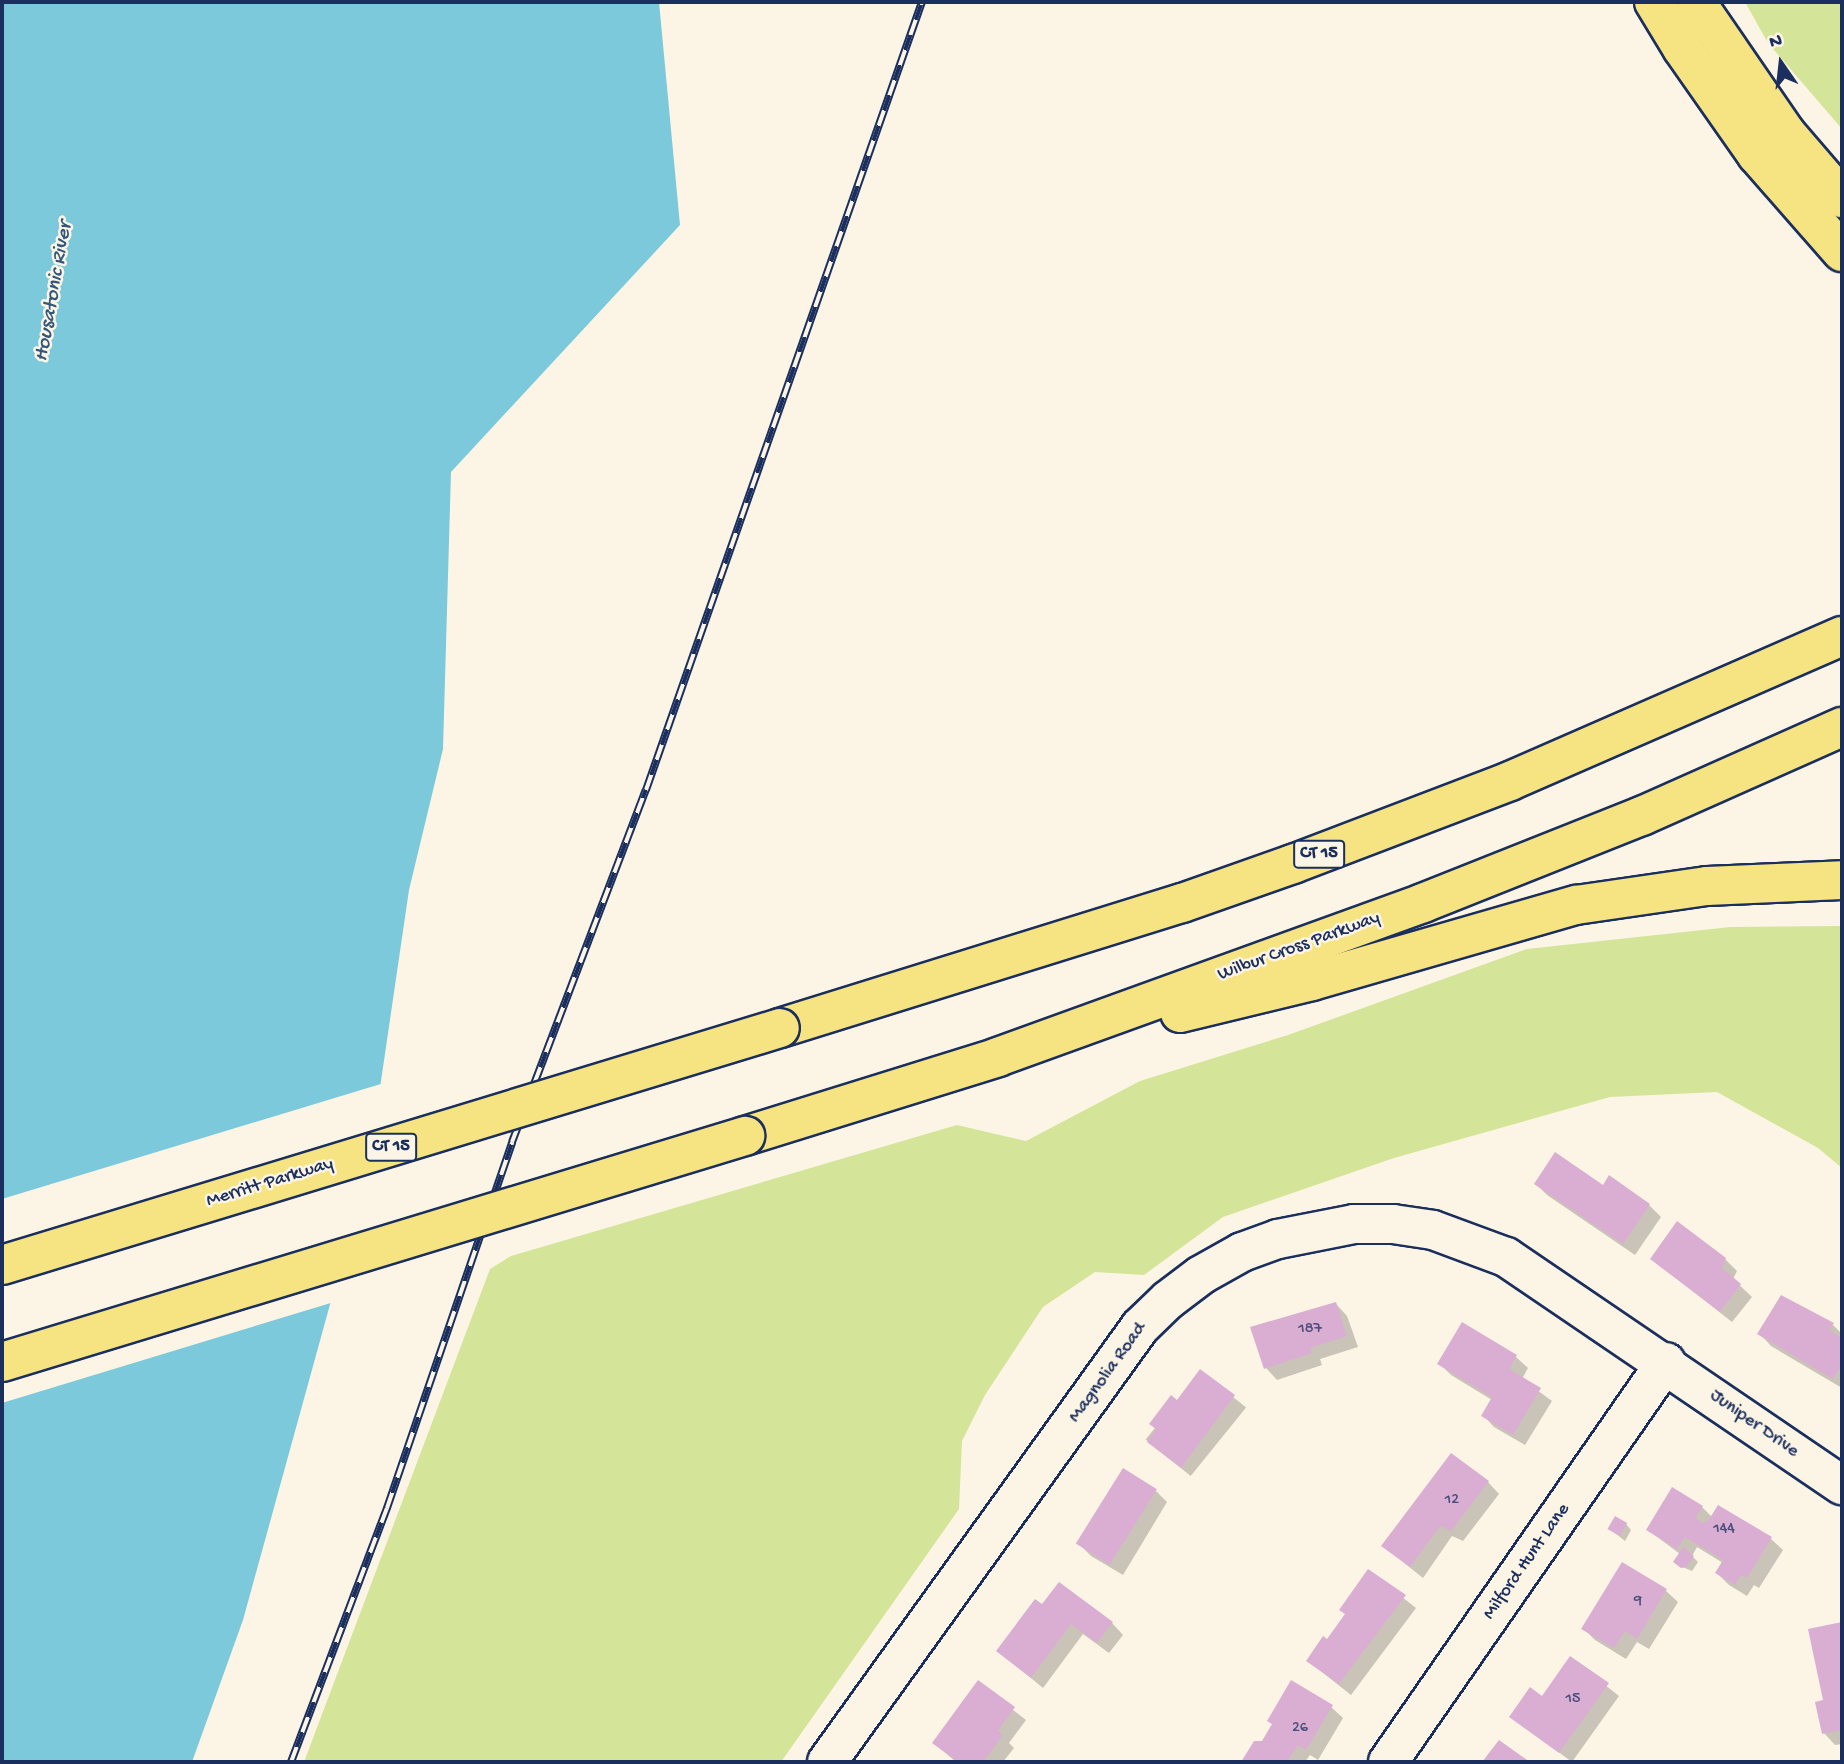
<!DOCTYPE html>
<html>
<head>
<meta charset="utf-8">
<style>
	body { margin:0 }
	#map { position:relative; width:1844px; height:1764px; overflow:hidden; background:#fcf5e5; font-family:"Gochi Hand",sans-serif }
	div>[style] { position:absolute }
	.green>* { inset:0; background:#d4e599 }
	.water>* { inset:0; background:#7bc9da }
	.pier>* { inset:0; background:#fcf5e5 }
	.shadow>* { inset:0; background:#0003; transform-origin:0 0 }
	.building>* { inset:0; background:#daaed2; transform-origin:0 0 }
	.roads { filter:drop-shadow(2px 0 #1b2f5e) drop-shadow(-2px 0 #1b2f5e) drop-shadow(0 2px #1b2f5e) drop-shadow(0 -2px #1b2f5e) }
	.minor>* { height:38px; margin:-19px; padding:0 19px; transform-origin:19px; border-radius:19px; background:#fcf5e5 }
	.highway>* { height:38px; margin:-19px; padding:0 19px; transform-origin:19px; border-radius:19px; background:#f6e381 }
	.rail>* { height:8px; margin-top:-4px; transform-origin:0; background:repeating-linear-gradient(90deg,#fcf5e5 0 16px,#1b2f5e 0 32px); box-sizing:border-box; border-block:2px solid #1b2f5e }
	.bridges { filter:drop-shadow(2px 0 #1b2f5e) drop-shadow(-2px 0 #1b2f5e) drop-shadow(0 2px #1b2f5e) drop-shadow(0 -2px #1b2f5e) }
	.highway-bridge>* { height:38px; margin:-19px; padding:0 19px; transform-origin:19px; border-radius:19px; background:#f6e381 }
	span { translate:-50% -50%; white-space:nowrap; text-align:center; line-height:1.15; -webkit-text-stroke:5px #fcf5e5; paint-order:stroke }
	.number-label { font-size:16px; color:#4b4f7b }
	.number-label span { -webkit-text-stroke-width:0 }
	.shield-label span { padding:2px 5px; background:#fcf5e5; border:2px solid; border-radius:5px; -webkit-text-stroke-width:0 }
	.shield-label { font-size:18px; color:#1b2f5e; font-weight:700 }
	.street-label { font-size:19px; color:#1b2f5e }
	.water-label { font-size:21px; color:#33567d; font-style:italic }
	.frame { position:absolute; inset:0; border:4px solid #1b2f5e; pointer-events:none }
	.north { position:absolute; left:1746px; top:28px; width:70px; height:70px; -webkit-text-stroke:5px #fcf5e5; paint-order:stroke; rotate:346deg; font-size:19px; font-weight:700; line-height:28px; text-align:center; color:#1b2f5e }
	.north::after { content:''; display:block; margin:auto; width:24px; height:32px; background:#1b2f5e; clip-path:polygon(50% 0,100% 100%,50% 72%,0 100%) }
</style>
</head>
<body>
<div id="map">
	<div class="green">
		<i style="clip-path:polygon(1745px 2px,1842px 2px,1842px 129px,1768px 43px)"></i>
		<i style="clip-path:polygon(1842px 926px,1842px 1168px,1818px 1148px,1717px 1092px,1610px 1097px,1394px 1158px,1223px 1217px,1144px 1275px,1095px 1272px,1043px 1307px,985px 1395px,962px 1441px,959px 1509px,781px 1762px,304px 1762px,490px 1269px,511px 1256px,957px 1125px,1026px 1141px,1140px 1081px,1288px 1035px,1527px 949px,1730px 927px)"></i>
	</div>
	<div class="water">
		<i style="clip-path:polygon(2px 2px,659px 2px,680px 225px,451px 472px,443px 749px,409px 890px,369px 1163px,243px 1620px,192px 1762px,2px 1762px)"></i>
	</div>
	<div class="pier">
		<i style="clip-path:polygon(384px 1083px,372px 1164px,334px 1302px,2px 1403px,2px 1199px)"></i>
	</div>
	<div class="shadow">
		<i style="clip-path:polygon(1536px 1184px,1603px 1187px,1649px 1205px,1661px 1217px,1635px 1255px,1547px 1195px)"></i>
		<i style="clip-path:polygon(1652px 1259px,1725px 1259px,1737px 1271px,1733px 1279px,1752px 1297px,1732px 1322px)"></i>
		<i style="clip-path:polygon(1336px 1304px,1347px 1316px,1358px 1347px,1320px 1359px,1322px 1365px,1277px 1380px,1266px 1368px)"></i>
		<i style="clip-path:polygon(1463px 1324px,1516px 1357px,1528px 1368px,1522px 1379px,1552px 1401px,1525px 1445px,1494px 1427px,1483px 1415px,1492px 1400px,1451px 1375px,1439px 1363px)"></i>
		<i style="clip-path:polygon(1833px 1325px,1842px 1334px,1842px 1388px,1771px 1346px,1760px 1334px)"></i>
		<i style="left:1201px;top:1371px;width:58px;height:88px;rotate:39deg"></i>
		<i style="clip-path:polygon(1488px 1482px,1499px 1494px,1463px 1541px,1452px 1536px,1423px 1578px,1383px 1546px)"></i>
		<i style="clip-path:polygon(1156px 1491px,1167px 1502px,1123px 1575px,1091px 1556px,1079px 1544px)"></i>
		<i style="clip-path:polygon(1702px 1507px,1713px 1518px,1719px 1508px,1771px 1539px,1783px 1550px,1759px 1588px,1754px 1585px,1747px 1596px,1729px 1585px,1717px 1573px,1723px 1563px,1697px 1547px,1692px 1556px,1698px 1562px,1692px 1571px,1680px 1566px,1680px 1554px,1648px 1530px)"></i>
		<i style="clip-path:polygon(1626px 1524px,1631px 1530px,1625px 1541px,1610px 1529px)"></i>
		<i style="clip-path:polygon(1622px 1564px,1666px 1591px,1678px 1602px,1649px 1649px,1637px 1642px,1626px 1659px,1595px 1640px,1583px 1628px)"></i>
		<i style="clip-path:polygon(1369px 1571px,1416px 1608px,1351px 1695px,1308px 1661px,1328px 1642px,1347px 1615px)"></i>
		<i style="clip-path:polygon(1042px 1607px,1112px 1623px,1123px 1635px,1109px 1653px,1083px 1634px,1043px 1688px,998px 1651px)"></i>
		<i style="clip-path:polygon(1842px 1624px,1842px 1744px,1835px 1745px,1824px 1733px,1825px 1702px,1811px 1631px)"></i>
		<i style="clip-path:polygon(1571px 1658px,1619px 1696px,1572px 1762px,1511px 1717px,1542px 1698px)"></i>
		<i style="clip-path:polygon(978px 1683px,1026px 1720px,1009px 1743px,1014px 1748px,1003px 1762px,956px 1762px,934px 1743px)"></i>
		<i style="clip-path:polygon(1331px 1707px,1343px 1718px,1318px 1760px,1310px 1755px,1305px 1762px,1243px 1762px,1255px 1743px,1263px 1742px,1273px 1725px,1269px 1721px)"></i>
	</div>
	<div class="building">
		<i style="clip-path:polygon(1555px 1152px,1603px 1185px,1609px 1175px,1650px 1204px,1623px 1244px,1534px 1184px)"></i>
		<i style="clip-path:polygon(1677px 1221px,1726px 1258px,1722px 1268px,1741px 1284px,1720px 1312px,1650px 1259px)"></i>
		<i style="clip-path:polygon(1781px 1295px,1834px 1323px,1829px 1330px,1842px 1338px,1842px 1364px,1833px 1379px,1757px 1334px)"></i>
		<i style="clip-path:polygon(1336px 1302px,1347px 1336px,1310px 1348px,1312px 1353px,1264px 1369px,1250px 1327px)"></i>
		<i style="clip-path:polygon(1462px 1322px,1517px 1355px,1509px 1369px,1541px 1388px,1513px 1435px,1481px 1416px,1492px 1397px,1437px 1364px)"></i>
		<i style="clip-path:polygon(1200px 1369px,1235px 1395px,1181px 1468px,1147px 1442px,1156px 1429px,1149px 1424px,1171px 1395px,1177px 1400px)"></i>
		<i style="clip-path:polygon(1451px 1453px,1489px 1481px,1451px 1531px,1440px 1526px,1410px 1567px,1381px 1546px)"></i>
		<i style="left:1123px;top:1468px;width:40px;height:89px;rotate:32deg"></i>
		<i style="clip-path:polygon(1672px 1487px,1703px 1506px,1695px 1518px,1703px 1523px,1708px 1521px,1718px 1505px,1772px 1537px,1747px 1578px,1741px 1575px,1735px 1585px,1715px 1573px,1723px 1560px,1685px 1537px,1677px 1549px,1646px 1530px)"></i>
		<i style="left:1615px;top:1516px;width:14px;height:15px;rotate:30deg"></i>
		<i style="clip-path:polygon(1683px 1547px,1694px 1556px,1686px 1567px,1681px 1568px,1673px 1562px)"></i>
		<i style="clip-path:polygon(1622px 1562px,1667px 1589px,1637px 1639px,1625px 1631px,1614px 1648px,1581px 1629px)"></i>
		<i style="clip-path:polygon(1368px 1569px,1406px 1595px,1339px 1684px,1306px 1661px,1323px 1636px,1327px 1639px,1345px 1614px,1339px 1610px)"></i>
		<i style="clip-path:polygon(1059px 1582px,1113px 1622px,1097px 1643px,1071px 1624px,1031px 1678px,996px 1651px,1035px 1599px,1042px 1604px)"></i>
		<i style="clip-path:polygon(1842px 1622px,1842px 1730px,1822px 1734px,1815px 1702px,1823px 1700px,1808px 1629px)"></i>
		<i style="clip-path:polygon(1570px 1656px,1609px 1683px,1559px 1753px,1509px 1717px,1530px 1687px,1542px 1696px)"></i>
		<i style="clip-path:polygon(978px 1680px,1015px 1707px,998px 1731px,1003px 1735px,983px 1762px,958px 1762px,932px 1743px)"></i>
		<i style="clip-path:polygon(1291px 1680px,1333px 1705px,1306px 1750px,1298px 1745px,1287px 1762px,1241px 1762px,1254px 1741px,1262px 1741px,1272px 1724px,1267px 1721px)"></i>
		<i style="clip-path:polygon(1499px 1740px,1530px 1762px,1482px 1762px)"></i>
	</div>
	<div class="roads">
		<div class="minor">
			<i style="left:827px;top:1762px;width:536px;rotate:-54.26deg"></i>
			<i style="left:1140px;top:1327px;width:39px;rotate:-44deg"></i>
			<i style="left:1168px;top:1300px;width:41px;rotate:-37.1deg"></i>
			<i style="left:1201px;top:1275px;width:47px;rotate:-29.3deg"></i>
			<i style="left:1242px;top:1252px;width:38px;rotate:-20deg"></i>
			<i style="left:1278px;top:1239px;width:77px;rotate:-11.2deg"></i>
			<i style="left:1354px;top:1224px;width:39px"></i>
			<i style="left:1393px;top:1224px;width:40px;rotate:8.5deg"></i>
			<i style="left:1433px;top:1230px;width:78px;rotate:20.3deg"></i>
			<i style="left:1506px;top:1257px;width:406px;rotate:34.2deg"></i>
			<i style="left:1388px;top:1762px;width:487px;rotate:-55.2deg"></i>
		</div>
		<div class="highway">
			<i style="left:1654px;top:2px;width:54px;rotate:58.7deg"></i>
			<i style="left:1682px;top:48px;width:131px;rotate:55deg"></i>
			<i style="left:1757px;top:155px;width:129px;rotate:48.8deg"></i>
			<i style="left:1696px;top:2px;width:159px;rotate:55.5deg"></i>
			<i style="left:1786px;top:133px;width:86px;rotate:49.3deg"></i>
			<i style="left:1180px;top:1013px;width:136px;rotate:-13.6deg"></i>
			<i style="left:1312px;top:981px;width:275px;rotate:-16.1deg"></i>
			<i style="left:1576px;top:905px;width:132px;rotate:-8.3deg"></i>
			<i style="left:1707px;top:886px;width:135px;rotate:-2.5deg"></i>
			<i style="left:780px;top:1028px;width:421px;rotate:-17.3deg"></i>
			<i style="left:1182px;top:903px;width:118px;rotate:-19.4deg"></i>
			<i style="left:1293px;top:864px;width:232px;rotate:-20.9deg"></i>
			<i style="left:1510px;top:781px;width:362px;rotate:-23.6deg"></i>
			<i style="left:745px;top:1136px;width:265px;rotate:-17.3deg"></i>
			<i style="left:998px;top:1057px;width:452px;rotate:-19.9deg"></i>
			<i style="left:1423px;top:903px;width:236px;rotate:-21.7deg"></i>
			<i style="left:1642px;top:816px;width:219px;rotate:-24deg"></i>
		</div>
	</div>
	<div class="rail">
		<i style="left:291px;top:1762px;width:272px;rotate:-69.3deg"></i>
		<i style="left:387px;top:1508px;width:387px;rotate:-71.1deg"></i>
		<i style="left:512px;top:1142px;width:377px;rotate:-69.2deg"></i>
		<i style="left:646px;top:790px;width:835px;rotate:-70.7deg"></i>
	</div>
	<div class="bridges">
		<div class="highway-bridge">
			<i style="left:2px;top:1265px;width:813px;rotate:-16.94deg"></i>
			<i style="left:2px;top:1362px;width:777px;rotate:-16.92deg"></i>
		</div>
	</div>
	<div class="number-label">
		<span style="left:1310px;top:1330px">187</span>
		<span style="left:1452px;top:1501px">12</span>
		<span style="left:1724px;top:1530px">144</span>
		<span style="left:1638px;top:1602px">9</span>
		<span style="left:1573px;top:1700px">15</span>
		<span style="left:1300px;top:1729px">26</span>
	</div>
	<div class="shield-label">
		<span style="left:1319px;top:854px">CT 15</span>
		<span style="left:391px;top:1147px">CT 15</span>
	</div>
	<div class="street-label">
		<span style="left:1299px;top:947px;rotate:-20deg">Wilbur Cross Parkway</span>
		<span style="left:270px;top:1183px;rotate:-17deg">Merritt Parkway</span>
		<span style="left:1108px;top:1373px;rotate:-54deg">Magnolia Road</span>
		<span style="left:1754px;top:1424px;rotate:35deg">Juniper Drive</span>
		<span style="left:1527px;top:1562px;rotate:-55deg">Milford Hunt Lane</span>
	</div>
	<div class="water-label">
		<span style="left:55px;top:292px;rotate:-80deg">Housatonic River</span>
	</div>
	<div class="frame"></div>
	<div class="north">N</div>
</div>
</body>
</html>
